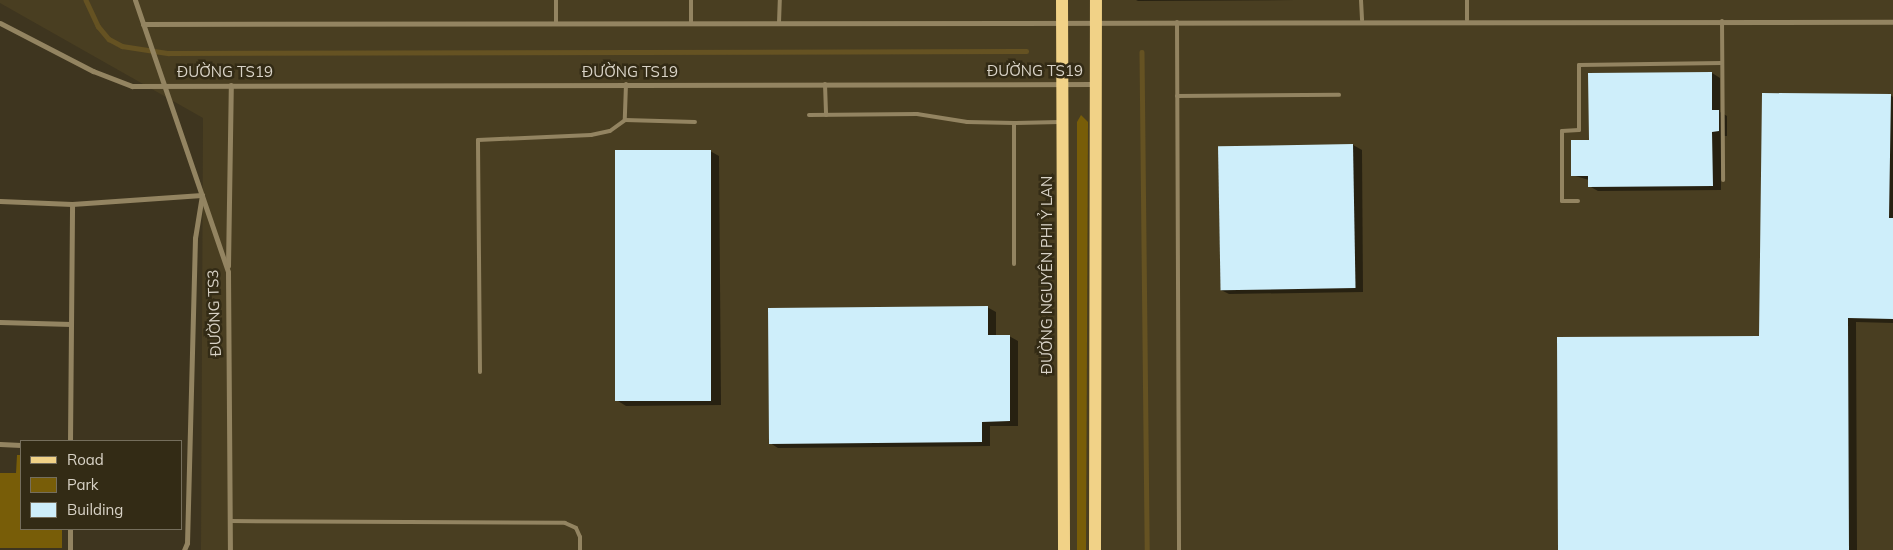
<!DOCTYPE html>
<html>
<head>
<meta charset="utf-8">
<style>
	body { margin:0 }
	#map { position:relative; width:1893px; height:550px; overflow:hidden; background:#3e351f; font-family:Mulish,sans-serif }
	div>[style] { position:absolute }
	.built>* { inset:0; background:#493e21 }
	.green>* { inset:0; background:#785d08 }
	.shadow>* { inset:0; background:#0007 }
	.stream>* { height:4.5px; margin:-2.25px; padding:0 2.25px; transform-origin:2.25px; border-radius:2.25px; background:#655222 }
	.building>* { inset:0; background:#ceeefa; transform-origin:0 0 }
	.service>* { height:4px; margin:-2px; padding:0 2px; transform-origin:2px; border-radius:2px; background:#938461 }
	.minor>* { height:5px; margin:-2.5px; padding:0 2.5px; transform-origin:2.5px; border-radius:2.5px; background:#938461 }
	.primary>* { height:12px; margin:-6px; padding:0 6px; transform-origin:6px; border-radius:6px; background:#f1d287 }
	span { translate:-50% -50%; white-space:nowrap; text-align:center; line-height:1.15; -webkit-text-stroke:5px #332b15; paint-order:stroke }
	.street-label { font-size:15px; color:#d8d2c6 }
	.legend { position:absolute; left:20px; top:440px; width:162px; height:90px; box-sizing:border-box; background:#332b15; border:1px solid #756e5c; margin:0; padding:6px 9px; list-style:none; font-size:15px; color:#d8d2c6 }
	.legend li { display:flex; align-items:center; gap:10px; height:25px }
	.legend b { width:25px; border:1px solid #756e5c }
</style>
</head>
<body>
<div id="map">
	<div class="built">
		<i style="clip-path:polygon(0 0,1893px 0,1893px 550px,201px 550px,203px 118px,0 3px)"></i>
	</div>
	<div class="green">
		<i style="clip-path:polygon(1081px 115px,1088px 122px,1086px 550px,1077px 550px,1077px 122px)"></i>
		<i style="clip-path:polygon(17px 455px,21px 455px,21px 529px,62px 529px,62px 548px,0 548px,0 473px,16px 473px)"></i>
	</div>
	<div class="shadow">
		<i style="clip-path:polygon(1136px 0,1296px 0,1138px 1px)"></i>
		<i style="clip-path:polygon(1712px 73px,1720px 78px,1720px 112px,1727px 116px,1727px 136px,1721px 136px,1721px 190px,1598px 191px,1589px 186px,1589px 180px,1572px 175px,1590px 141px)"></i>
		<i style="clip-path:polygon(1890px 95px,1893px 97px,1893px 323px,1856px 322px,1857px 550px,1559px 550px,1760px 338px)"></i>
		<i style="clip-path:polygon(1353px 145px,1362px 150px,1363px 292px,1229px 294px,1221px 290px,1219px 147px)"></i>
		<i style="clip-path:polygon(710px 151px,719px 156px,721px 405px,626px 406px,618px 401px)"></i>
		<i style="clip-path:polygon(987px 307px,996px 312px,996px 337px,1009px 336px,1018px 341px,1018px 426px,990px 426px,990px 446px,778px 448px,770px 443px)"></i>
	</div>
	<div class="stream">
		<i style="left:86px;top:0;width:29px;rotate:65deg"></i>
		<i style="left:98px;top:26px;width:17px;rotate:50deg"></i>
		<i style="left:109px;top:39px;width:15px;rotate:28deg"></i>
		<i style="left:122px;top:46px;width:47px;rotate:8.7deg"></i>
		<i style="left:168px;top:53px;width:858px;rotate:-0.13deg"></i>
		<i style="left:1142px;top:52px;width:498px;rotate:89.4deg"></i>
	</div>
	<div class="building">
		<i style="clip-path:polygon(1712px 72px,1712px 110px,1719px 110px,1719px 131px,1712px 132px,1713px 186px,1588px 187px,1588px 176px,1571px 176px,1571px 140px,1589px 140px,1588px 73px)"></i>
		<i style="clip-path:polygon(1762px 93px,1891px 94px,1889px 218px,1893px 218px,1893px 319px,1848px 318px,1849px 550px,1558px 550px,1557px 337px,1759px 336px)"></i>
		<i style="left:1353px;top:144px;width:144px;height:135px;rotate:89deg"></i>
		<i style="left:711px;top:150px;width:251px;height:96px;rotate:90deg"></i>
		<i style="clip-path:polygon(988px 306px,988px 335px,1010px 335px,1010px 421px,982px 422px,982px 442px,769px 444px,768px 308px)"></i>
	</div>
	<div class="service">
		<i style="left:691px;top:0;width:23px;rotate:90deg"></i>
		<i style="left:1361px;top:0;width:20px;rotate:87deg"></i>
		<i style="left:1467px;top:0;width:20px;rotate:90deg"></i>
		<i style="left:1722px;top:21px;width:159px;rotate:89.6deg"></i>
		<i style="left:1177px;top:22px;width:528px;rotate:89.78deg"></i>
		<i style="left:556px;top:23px;width:23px;rotate:-90deg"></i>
		<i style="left:779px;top:23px;width:23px;rotate:-88deg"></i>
		<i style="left:626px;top:84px;width:36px;rotate:92deg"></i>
		<i style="left:625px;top:120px;width:70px;rotate:1.6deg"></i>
		<i style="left:825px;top:84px;width:31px;rotate:88deg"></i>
		<i style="left:1177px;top:96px;width:162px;rotate:-0.4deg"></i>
		<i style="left:809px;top:115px;width:108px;rotate:-0.5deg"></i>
		<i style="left:917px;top:114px;width:51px;rotate:9.1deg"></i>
		<i style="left:967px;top:122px;width:47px;rotate:1.2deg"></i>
		<i style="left:1578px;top:201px;width:16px;rotate:180deg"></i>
		<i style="left:1562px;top:201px;width:70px;rotate:-90deg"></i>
		<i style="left:1562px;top:131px;width:17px;rotate:-3deg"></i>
		<i style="left:1579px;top:130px;width:65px;rotate:-90deg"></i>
		<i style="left:1579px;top:65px;width:143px;rotate:-0.8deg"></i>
		<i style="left:1014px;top:264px;width:141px;rotate:-90deg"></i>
		<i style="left:1014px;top:123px;width:46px;rotate:-1.2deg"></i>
		<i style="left:480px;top:372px;width:232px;rotate:-90.5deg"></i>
		<i style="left:478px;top:140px;width:113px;rotate:-2.5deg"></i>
		<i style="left:591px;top:135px;width:19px;rotate:-12deg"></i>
		<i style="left:610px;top:131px;width:19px;rotate:-36deg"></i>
		<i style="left:230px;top:521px;width:335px;rotate:0.3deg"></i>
		<i style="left:565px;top:523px;width:12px;rotate:24deg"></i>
		<i style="left:576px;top:528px;width:10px;rotate:66deg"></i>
		<i style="left:580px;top:537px;width:13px;rotate:90deg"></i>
	</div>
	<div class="minor">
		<i style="left:135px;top:0;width:287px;rotate:71.1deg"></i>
		<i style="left:228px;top:272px;width:278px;rotate:89.6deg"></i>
		<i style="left:0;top:23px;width:105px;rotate:27.3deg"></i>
		<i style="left:93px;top:71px;width:42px;rotate:21deg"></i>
		<i style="left:132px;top:86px;width:963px;rotate:-0.12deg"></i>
		<i style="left:143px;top:24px;width:1750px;rotate:-0.07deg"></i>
		<i style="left:0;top:201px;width:72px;rotate:2.4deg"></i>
		<i style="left:72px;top:204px;width:130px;rotate:-4deg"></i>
		<i style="left:202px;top:195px;width:44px;rotate:99.2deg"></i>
		<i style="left:195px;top:238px;width:305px;rotate:91.5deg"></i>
		<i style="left:187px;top:543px;width:8px;rotate:113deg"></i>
		<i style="left:228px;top:266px;width:181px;rotate:-89.1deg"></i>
		<i style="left:0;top:322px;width:71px;rotate:1.6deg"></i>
		<i style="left:70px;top:441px;width:237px;rotate:-89.5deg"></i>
		<i style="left:0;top:444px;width:21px;rotate:3deg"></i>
		<i style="left:70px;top:550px;width:21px;rotate:-90deg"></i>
	</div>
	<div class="primary">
		<i style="left:1062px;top:0;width:550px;rotate:89.79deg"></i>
		<i style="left:1095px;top:550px;width:550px;rotate:-89.9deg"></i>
	</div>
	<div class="street-label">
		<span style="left:1035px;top:71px">ĐƯỜNG TS19</span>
		<span style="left:225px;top:72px">ĐƯỜNG TS19</span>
		<span style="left:630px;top:72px">ĐƯỜNG TS19</span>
		<span style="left:1047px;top:275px;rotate:-90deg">ĐƯỜNG NGUYÊN PHI Ỷ LAN</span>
		<span style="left:214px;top:313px;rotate:-92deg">ĐƯỜNG TS3</span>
	</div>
	<ul class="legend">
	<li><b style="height:6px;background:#f1d287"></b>Road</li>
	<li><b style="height:14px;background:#785d08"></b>Park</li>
	<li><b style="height:14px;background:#ceeefa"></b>Building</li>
	</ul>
</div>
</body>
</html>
